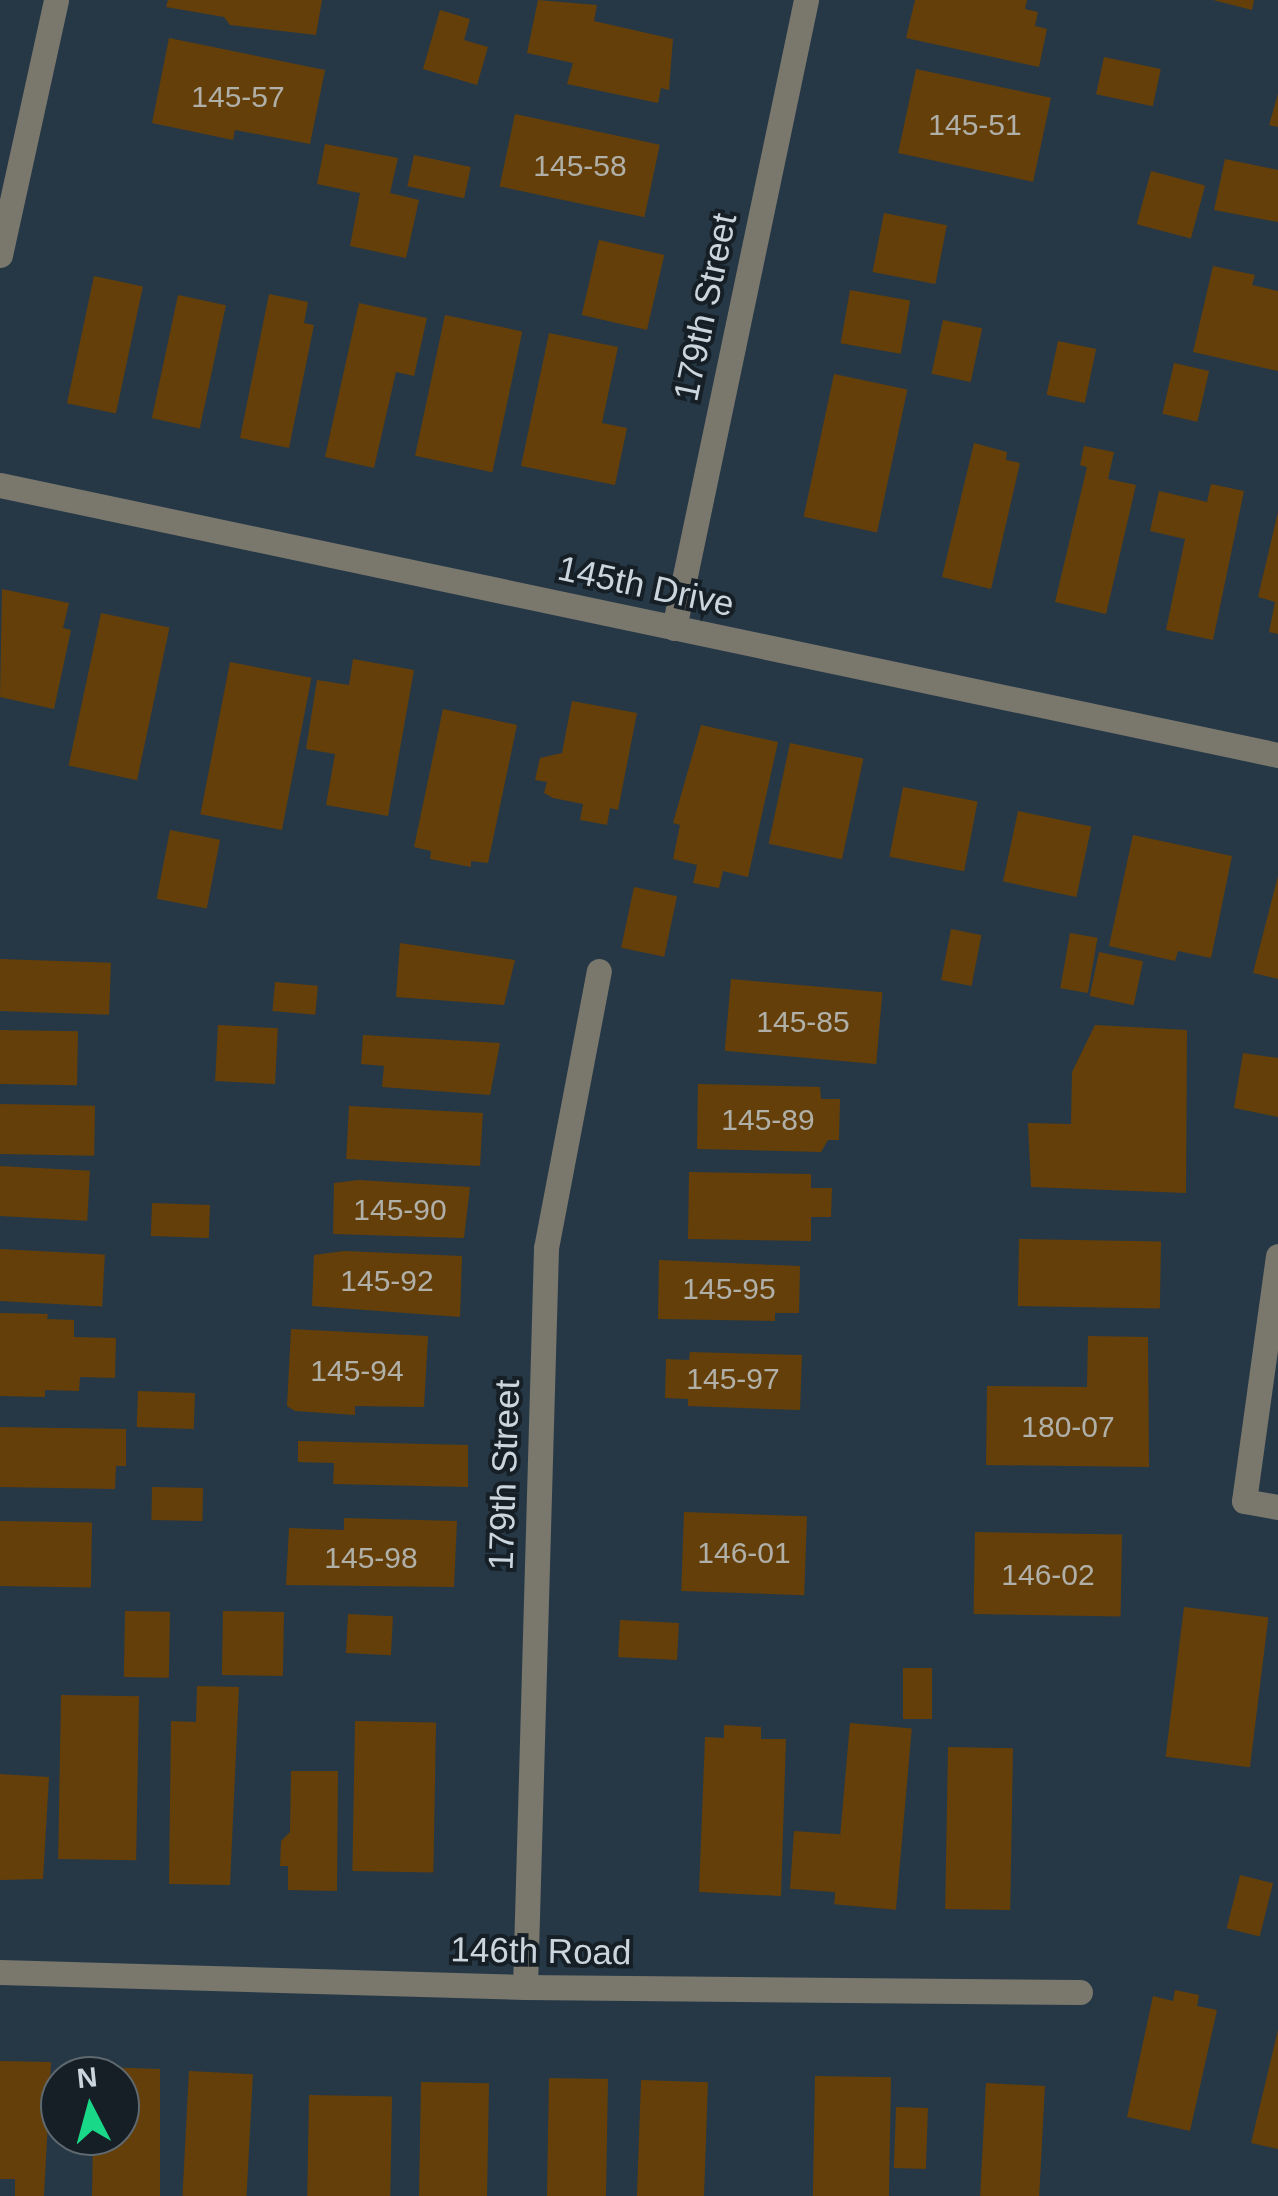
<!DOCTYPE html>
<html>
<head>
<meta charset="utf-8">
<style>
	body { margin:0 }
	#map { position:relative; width:1278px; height:2196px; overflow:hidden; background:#263846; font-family:Helvetica,sans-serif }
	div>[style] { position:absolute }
	.building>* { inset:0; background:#643f0a; transform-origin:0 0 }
	.minor>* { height:25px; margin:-12.5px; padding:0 12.5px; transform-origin:12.5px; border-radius:12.5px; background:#7a776d }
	span { translate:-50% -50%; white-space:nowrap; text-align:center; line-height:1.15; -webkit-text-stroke:8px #161f25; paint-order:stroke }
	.number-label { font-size:30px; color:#b0b0a9 }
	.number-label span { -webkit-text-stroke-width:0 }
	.street-label { font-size:35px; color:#cad5de }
	.north { position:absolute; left:40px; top:2056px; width:100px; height:100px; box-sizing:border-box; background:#161f25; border:2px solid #5e686f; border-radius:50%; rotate:354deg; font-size:28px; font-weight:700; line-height:40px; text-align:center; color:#cad5de }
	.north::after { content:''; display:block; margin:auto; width:35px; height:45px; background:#19d989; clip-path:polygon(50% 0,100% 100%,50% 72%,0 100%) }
</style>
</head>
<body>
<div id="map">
	<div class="building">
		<i style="clip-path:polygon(168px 0,322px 0,316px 35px,230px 25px,224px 17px,166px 7px)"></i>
		<i style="clip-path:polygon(538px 0,597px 5px,594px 21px,673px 39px,669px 90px,661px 88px,658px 103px,567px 84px,573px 63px,527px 53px)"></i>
		<i style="clip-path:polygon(915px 0,1027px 0,1025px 9px,1038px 12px,1035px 26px,1047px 29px,1039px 67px,906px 38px)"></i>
		<i style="clip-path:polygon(1213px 0,1254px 0,1252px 10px)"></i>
		<i style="clip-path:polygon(440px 10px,470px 19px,464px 40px,488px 47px,477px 85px,423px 69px)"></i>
		<i style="clip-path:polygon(169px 38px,325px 70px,310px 144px,235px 130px,233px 140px,152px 123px)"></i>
		<i style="left:1104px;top:57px;width:58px;height:38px;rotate:12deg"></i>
		<i style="left:916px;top:69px;width:138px;height:86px;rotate:12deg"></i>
		<i style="clip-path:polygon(1278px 94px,1278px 127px,1269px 125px)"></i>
		<i style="left:515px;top:114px;width:148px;height:74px;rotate:12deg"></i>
		<i style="clip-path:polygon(325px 144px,398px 158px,390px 193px,419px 200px,406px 258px,350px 246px,360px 193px,317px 184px)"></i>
		<i style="left:414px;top:155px;width:58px;height:32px;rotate:12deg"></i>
		<i style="clip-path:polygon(1225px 159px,1278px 170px,1278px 222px,1214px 210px)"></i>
		<i style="left:1151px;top:171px;width:56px;height:55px;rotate:15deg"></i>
		<i style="left:884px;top:213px;width:64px;height:60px;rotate:11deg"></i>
		<i style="left:599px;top:240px;width:67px;height:77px;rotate:13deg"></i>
		<i style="clip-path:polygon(1213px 266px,1255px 275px,1252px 285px,1278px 291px,1278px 371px,1193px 352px)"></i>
		<i style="left:94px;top:276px;width:50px;height:130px;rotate:12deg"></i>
		<i style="left:850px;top:290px;width:61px;height:54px;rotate:10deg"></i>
		<i style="clip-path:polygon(269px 294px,308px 302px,304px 323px,314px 325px,289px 448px,240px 438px)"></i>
		<i style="left:178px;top:295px;width:49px;height:126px;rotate:12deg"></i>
		<i style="clip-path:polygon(359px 303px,427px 318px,414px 376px,396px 372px,374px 468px,325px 457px)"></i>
		<i style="left:445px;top:315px;width:79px;height:144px;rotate:12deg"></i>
		<i style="left:943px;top:320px;width:40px;height:55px;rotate:12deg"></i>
		<i style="clip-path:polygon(549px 333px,618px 347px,602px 423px,627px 428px,615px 485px,521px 466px)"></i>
		<i style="left:1058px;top:341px;width:39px;height:55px;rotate:12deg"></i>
		<i style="left:1174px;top:363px;width:36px;height:52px;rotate:13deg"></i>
		<i style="left:834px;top:374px;width:75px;height:146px;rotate:12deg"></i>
		<i style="clip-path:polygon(974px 443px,1007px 452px,1006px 460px,1020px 463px,991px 589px,942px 577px)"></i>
		<i style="clip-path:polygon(1084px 446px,1114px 452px,1108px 479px,1136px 485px,1106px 614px,1055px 602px,1087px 467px,1080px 465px)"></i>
		<i style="clip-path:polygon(1211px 484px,1244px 491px,1213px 640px,1166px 630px,1185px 539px,1150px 531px,1159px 491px,1207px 502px)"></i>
		<i style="clip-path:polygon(1278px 512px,1278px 634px,1269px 632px,1275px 602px,1258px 597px)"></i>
		<i style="clip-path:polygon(2px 589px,69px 603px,63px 628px,71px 630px,54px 709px,0 697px)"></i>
		<i style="left:101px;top:613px;width:70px;height:156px;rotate:12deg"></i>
		<i style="clip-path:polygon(353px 659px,414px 670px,388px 816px,326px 805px,335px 754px,306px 749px,317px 680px,349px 685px)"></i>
		<i style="left:230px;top:662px;width:83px;height:155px;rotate:11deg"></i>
		<i style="clip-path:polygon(572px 701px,637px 713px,618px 810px,610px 808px,607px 825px,580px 820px,583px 804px,553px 798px,544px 793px,547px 782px,535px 780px,540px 758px,562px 753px)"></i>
		<i style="clip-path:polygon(443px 709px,517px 725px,488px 863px,471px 861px,471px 867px,430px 859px,431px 851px,414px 847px)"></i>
		<i style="clip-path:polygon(701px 725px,778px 742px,748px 877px,723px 871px,719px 888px,693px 883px,697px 865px,673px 859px,680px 825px,673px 823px)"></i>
		<i style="left:790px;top:743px;width:75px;height:103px;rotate:12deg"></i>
		<i style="left:903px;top:787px;width:76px;height:71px;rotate:11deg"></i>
		<i style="left:1018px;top:811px;width:75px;height:72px;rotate:12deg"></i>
		<i style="left:170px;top:830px;width:51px;height:70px;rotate:11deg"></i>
		<i style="clip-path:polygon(1133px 835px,1232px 856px,1211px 958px,1178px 951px,1175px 961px,1109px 946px)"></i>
		<i style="clip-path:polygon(1278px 876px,1278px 979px,1253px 973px)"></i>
		<i style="left:634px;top:887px;width:44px;height:62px;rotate:12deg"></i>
		<i style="left:951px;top:929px;width:31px;height:52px;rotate:11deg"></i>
		<i style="left:1070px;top:933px;width:28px;height:56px;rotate:10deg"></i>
		<i style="clip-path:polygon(400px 943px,515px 960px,504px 1005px,396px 997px)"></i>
		<i style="left:1099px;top:952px;width:45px;height:45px;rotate:12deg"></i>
		<i style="left:0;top:959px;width:111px;height:52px;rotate:2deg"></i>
		<i style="left:731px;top:979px;width:152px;height:72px;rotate:5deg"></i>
		<i style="left:275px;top:982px;width:43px;height:29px;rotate:5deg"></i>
		<i style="left:218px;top:1025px;width:60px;height:56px;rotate:3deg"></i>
		<i style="clip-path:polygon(1095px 1025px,1187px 1030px,1186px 1193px,1031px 1187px,1028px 1123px,1071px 1124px,1072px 1072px)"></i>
		<i style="left:0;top:1030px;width:78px;height:54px;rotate:1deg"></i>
		<i style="clip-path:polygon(363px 1035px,500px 1043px,490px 1095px,382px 1087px,384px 1066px,361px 1064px)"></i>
		<i style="clip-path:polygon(1243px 1053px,1278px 1058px,1278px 1117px,1234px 1108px)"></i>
		<i style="clip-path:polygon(698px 1084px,820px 1087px,821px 1099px,840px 1099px,839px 1140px,828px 1140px,821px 1152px,697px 1149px)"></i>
		<i style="left:0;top:1104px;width:95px;height:50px;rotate:1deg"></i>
		<i style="left:349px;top:1106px;width:134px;height:53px;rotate:3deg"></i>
		<i style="left:0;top:1166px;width:90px;height:50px;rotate:3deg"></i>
		<i style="clip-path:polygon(689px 1172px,811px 1174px,811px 1188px,832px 1188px,831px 1217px,811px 1217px,811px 1241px,688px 1239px)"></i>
		<i style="clip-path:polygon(359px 1180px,470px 1187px,464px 1238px,333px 1234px,334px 1183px)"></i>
		<i style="left:152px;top:1203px;width:58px;height:33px;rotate:2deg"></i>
		<i style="left:1019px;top:1239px;width:142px;height:67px;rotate:1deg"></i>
		<i style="left:0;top:1249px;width:105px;height:52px;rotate:3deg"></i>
		<i style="clip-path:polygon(344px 1251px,462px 1256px,460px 1317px,312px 1306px,314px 1255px)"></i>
		<i style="clip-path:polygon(659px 1260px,800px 1266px,799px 1313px,775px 1313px,775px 1321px,658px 1319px)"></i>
		<i style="clip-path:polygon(0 1313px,48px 1314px,47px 1319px,74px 1320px,74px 1337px,116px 1338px,115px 1378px,80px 1377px,79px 1391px,45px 1390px,45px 1397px,0 1396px)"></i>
		<i style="clip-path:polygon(291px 1329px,428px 1336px,424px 1407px,355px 1406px,355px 1415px,295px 1411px,287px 1406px)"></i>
		<i style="clip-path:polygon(1088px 1336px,1148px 1337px,1149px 1467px,986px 1465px,987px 1386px,1087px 1387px)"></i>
		<i style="clip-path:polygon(690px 1352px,802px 1355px,800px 1410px,688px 1406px,688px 1399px,665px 1398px,666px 1359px,689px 1360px)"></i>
		<i style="left:138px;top:1391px;width:57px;height:36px;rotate:2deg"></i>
		<i style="clip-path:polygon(0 1427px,126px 1429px,126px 1466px,116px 1466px,115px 1489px,0 1487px)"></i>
		<i style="clip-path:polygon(298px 1441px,468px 1445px,468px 1487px,333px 1484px,334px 1463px,298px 1462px)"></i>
		<i style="left:152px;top:1487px;width:51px;height:33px;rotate:1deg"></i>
		<i style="left:684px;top:1512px;width:123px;height:79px;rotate:2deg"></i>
		<i style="clip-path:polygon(344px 1518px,457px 1521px,454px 1587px,286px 1585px,289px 1528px,344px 1530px)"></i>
		<i style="left:0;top:1521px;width:92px;height:65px;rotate:1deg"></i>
		<i style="left:975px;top:1532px;width:147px;height:82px;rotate:1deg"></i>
		<i style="left:1184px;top:1607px;width:85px;height:151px;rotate:7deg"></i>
		<i style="left:125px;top:1611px;width:45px;height:66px;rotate:1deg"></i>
		<i style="left:223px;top:1611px;width:61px;height:64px;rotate:1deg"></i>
		<i style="left:348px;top:1614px;width:45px;height:39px;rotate:3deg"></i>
		<i style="left:620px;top:1620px;width:59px;height:37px;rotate:3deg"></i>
		<i style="left:903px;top:1668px;width:29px;height:51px"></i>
		<i style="clip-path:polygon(197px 1686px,239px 1687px,230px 1885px,169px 1884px,171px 1721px,196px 1722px)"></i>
		<i style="left:61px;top:1695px;width:78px;height:164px;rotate:1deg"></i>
		<i style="left:355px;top:1721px;width:81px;height:150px;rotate:1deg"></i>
		<i style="left:850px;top:1723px;width:62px;height:182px;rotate:5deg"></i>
		<i style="clip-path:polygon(724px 1725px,761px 1727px,761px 1739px,786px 1739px,781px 1896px,699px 1892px,705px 1737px,724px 1738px)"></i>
		<i style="left:948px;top:1747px;width:65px;height:162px;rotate:1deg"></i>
		<i style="clip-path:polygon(291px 1771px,338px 1771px,337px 1891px,288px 1890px,288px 1866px,280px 1866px,281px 1841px,290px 1832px)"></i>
		<i style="clip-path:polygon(0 1774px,49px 1777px,43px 1879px,0 1880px)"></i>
		<i style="left:794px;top:1831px;width:47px;height:58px;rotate:4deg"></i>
		<i style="left:1240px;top:1875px;width:34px;height:55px;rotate:14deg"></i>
		<i style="clip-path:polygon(1175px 1990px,1199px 1995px,1197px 2006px,1217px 2010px,1190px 2131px,1127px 2117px,1153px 1996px,1173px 2001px)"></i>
		<i style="clip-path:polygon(1278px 2030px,1278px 2149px,1251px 2143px)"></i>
		<i style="clip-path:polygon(0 2061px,51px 2062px,44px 2196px,15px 2196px,15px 2179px,0 2179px)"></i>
		<i style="clip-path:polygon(99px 2067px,160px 2069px,160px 2196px,92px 2196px,93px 2136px,120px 2136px,120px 2076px,99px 2076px)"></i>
		<i style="left:189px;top:2071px;width:64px;height:125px;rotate:3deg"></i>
		<i style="left:815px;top:2076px;width:76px;height:120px;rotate:1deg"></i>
		<i style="left:549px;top:2078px;width:59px;height:118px;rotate:1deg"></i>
		<i style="left:641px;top:2080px;width:67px;height:116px;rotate:2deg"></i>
		<i style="left:421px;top:2082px;width:68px;height:114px;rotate:1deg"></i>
		<i style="left:986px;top:2083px;width:59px;height:113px;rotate:3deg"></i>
		<i style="left:309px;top:2095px;width:83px;height:101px;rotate:1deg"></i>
		<i style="left:896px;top:2107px;width:32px;height:61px;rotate:2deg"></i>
	</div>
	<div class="minor">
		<i style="left:0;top:255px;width:261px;rotate:-77.6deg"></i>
		<i style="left:0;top:485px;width:1306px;rotate:11.93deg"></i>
		<i style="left:674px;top:628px;width:642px;rotate:-78.13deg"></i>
		<i style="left:1278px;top:1256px;width:247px;rotate:97.9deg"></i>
		<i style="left:1244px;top:1501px;width:35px;rotate:10deg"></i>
		<i style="left:0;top:1972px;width:525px;rotate:1.64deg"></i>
		<i style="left:525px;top:1987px;width:555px;rotate:0.52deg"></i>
		<i style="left:525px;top:1987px;width:739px;rotate:-88.37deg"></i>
		<i style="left:546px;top:1248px;width:282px;rotate:-79.2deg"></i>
	</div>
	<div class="number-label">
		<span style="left:238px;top:97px">145-57</span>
		<span style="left:975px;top:125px">145-51</span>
		<span style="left:580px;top:166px">145-58</span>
		<span style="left:803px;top:1022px">145-85</span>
		<span style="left:768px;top:1120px">145-89</span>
		<span style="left:400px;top:1210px">145-90</span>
		<span style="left:387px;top:1281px">145-92</span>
		<span style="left:729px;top:1289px">145-95</span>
		<span style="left:357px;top:1371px">145-94</span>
		<span style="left:733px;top:1379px">145-97</span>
		<span style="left:1068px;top:1427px">180-07</span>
		<span style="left:744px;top:1553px">146-01</span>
		<span style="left:371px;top:1558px">145-98</span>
		<span style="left:1048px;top:1575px">146-02</span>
	</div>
	<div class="street-label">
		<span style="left:705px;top:307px;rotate:-78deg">179th Street</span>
		<span style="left:646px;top:586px;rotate:12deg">145th Drive</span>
		<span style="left:504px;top:1475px;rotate:-88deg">179th Street</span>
		<span style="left:541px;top:1951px;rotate:1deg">146th Road</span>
	</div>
	<div class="north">N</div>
</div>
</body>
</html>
